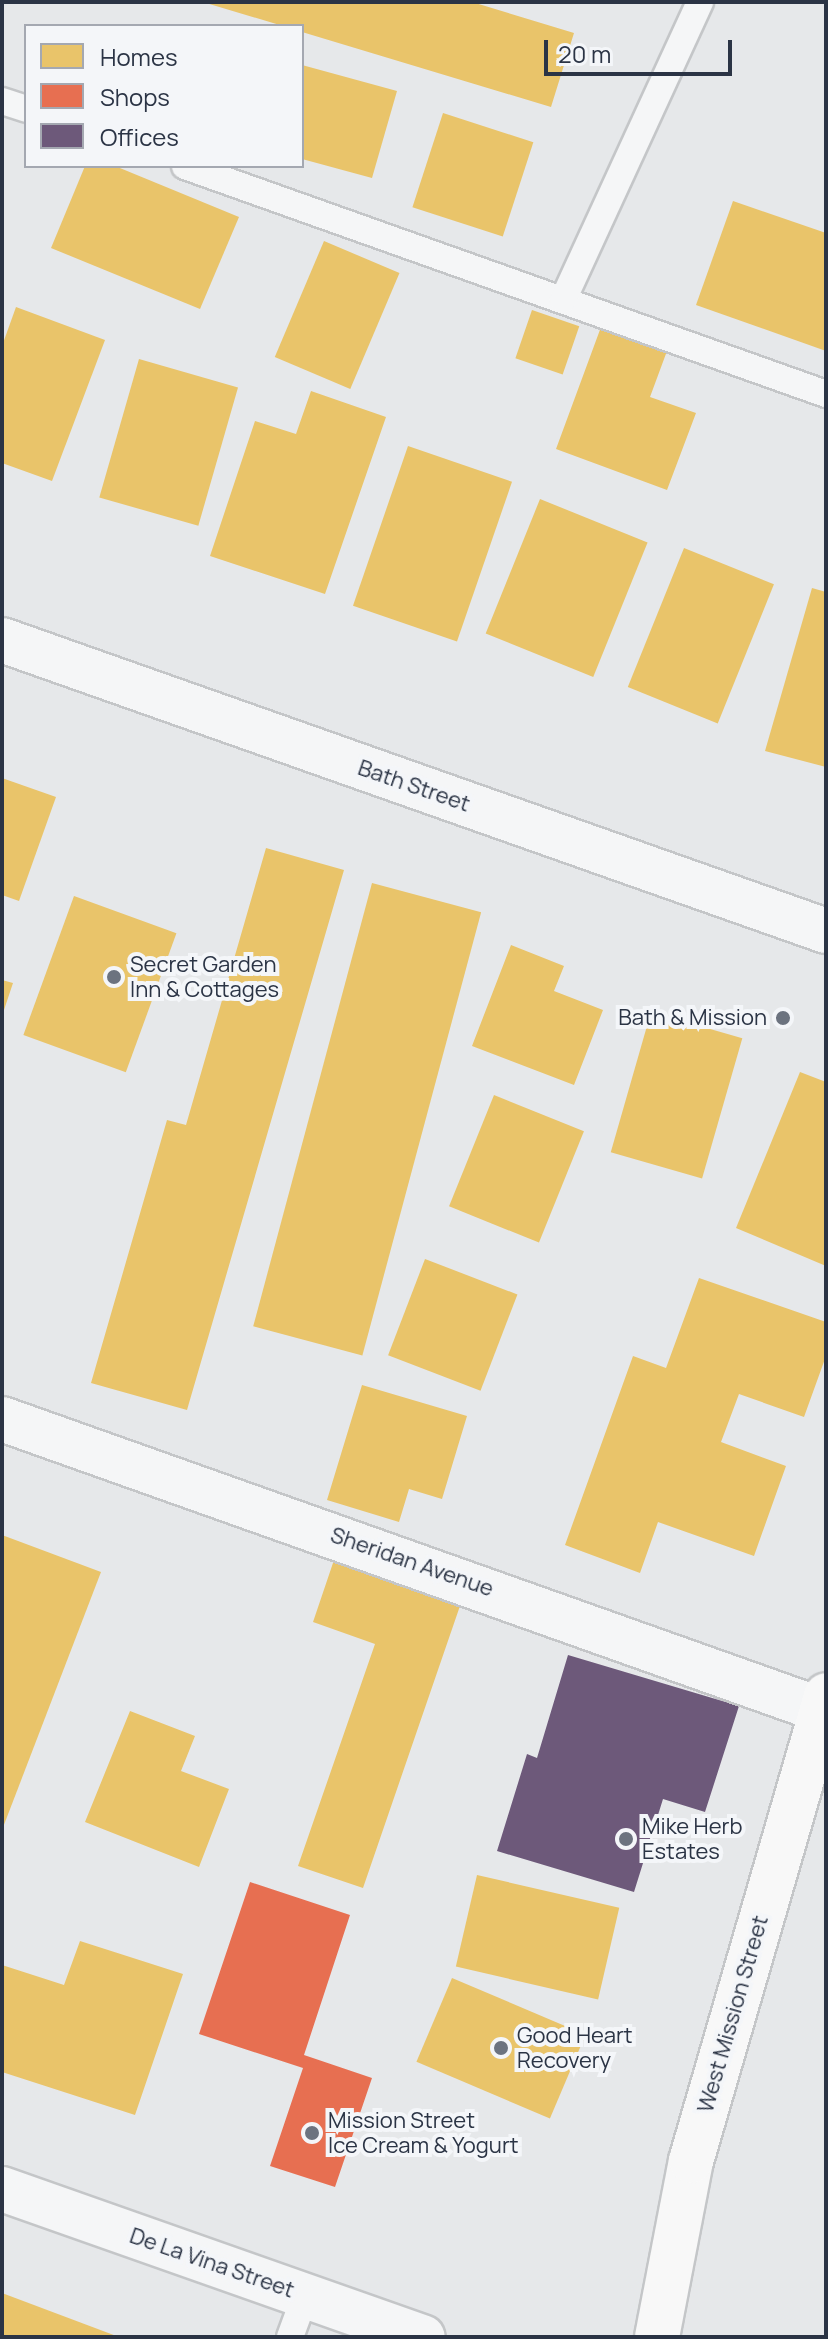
<!DOCTYPE html>
<html>
<head>
<meta charset="utf-8">
<style>
	body { margin:0 }
	#map { position:relative; width:828px; height:2339px; overflow:hidden; background:#e6e8ea; font-family:Manrope,sans-serif }
	div>[style] { position:absolute }
	.homes>* { inset:0; background:#e9c46a; transform-origin:0 0 }
	.shops>* { inset:0; background:#e76f51 }
	.offices>* { inset:0; background:#6d597a }
	.roads { filter:drop-shadow(2px 0 #c4c6c8) drop-shadow(-2px 0 #c4c6c8) drop-shadow(0 2px #c4c6c8) drop-shadow(0 -2px #c4c6c8) }
	.service>* { height:26px; margin:-13px; padding:0 13px; transform-origin:13px; border-radius:13px; background:#f5f6f7 }
	.minor>* { height:44px; margin:-22px; padding:0 22px; transform-origin:22px; border-radius:22px; background:#f5f6f7 }
	.tertiary>* { height:44px; margin:-22px; padding:0 22px; transform-origin:22px; border-radius:22px; background:#f5f6f7 }
	.secondary>* { height:44px; margin:-22px; padding:0 22px; transform-origin:22px; border-radius:22px; background:#f8f8f8 }
	.dots>* { width:22px; height:22px; translate:-50% -50%; box-sizing:border-box; border:4px solid #f4f6f9; border-radius:50% }
	span { translate:-50% -50%; white-space:nowrap; text-align:center; line-height:1.15; -webkit-text-stroke:8px #f4f6f9; paint-order:stroke }
	.street-label { font-size:22px; color:#2b3445 }
	.poi-label { font-size:22px; color:#2b3445 }
	.left { translate:0 -50%; text-align:left }
	.right { translate:-100% -50%; text-align:right }
	.frame { position:absolute; inset:0; border:4px solid #2b3445; pointer-events:none }
	.legend { position:absolute; left:24px; top:24px; width:280px; height:144px; box-sizing:border-box; background:#f4f6f9; border:2px solid #a4a8b1; margin:0; padding:10px 14px; list-style:none; font-size:24px; color:#2b3445 }
	.legend li { display:flex; align-items:center; gap:16px; height:40px }
	.legend b { width:40px; border:2px solid #a4a8b1 }
	.scale { position:absolute; left:544px; top:40px; width:188px; height:36px; box-sizing:border-box; border:4px solid #2b3445; border-top:0; padding-left:10px; font-size:24px; line-height:28px; white-space:nowrap; color:#2b3445; -webkit-text-stroke:6px #f4f6f9; paint-order:stroke }
</style>
</head>
<body>
<div id="map">
	<div class="homes">
		<i style="clip-path:polygon(472px 2px,574px 33px,551px 107px,302px 32px,302px 26px,283px 26px,206px 3px)"></i>
		<i style="clip-path:polygon(302px 65px,397px 91px,372px 178px,302px 159px)"></i>
		<i style="left:443px;top:113px;width:95px;height:99px;rotate:18deg"></i>
		<i style="clip-path:polygon(85px 166px,115px 166px,239px 217px,200px 309px,51px 248px)"></i>
		<i style="clip-path:polygon(733px 201px,826px 233px,826px 351px,696px 305px)"></i>
		<i style="left:324px;top:241px;width:82px;height:126px;rotate:23deg"></i>
		<i style="clip-path:polygon(16px 307px,105px 340px,52px 481px,2px 463px,2px 346px)"></i>
		<i style="left:532px;top:310px;width:50px;height:51px;rotate:19deg"></i>
		<i style="clip-path:polygon(601px 327px,667px 351px,650px 397px,696px 413px,667px 490px,556px 449px)"></i>
		<i style="left:139px;top:359px;width:103px;height:144px;rotate:16deg"></i>
		<i style="clip-path:polygon(311px 391px,386px 417px,325px 594px,210px 556px,255px 421px,296px 434px)"></i>
		<i style="left:408px;top:446px;width:110px;height:169px;rotate:19deg"></i>
		<i style="left:540px;top:499px;width:116px;height:145px;rotate:22deg"></i>
		<i style="left:684px;top:548px;width:97px;height:150px;rotate:22deg"></i>
		<i style="clip-path:polygon(812px 588px,826px 592px,826px 767px,765px 751px)"></i>
		<i style="clip-path:polygon(2px 778px,56px 797px,19px 901px,2px 895px)"></i>
		<i style="clip-path:polygon(266px 848px,344px 870px,187px 1410px,91px 1383px,167px 1120px,186px 1125px)"></i>
		<i style="left:372px;top:883px;width:113px;height:459px;rotate:15deg"></i>
		<i style="left:74px;top:896px;width:109px;height:148px;rotate:20deg"></i>
		<i style="clip-path:polygon(511px 945px,564px 966px,554px 991px,603px 1010px,574px 1085px,472px 1046px)"></i>
		<i style="clip-path:polygon(2px 980px,13px 983px,3px 1013px,2px 1013px)"></i>
		<i style="left:651px;top:1012px;width:95px;height:146px;rotate:16deg"></i>
		<i style="clip-path:polygon(800px 1072px,826px 1082px,826px 1266px,736px 1228px)"></i>
		<i style="left:494px;top:1095px;width:97px;height:120px;rotate:22deg"></i>
		<i style="left:425px;top:1259px;width:99px;height:103px;rotate:21deg"></i>
		<i style="clip-path:polygon(699px 1278px,826px 1322px,826px 1356px,804px 1417px,739px 1394px,721px 1442px,786px 1466px,754px 1556px,658px 1522px,640px 1573px,565px 1545px,633px 1356px,666px 1368px)"></i>
		<i style="clip-path:polygon(362px 1385px,467px 1416px,442px 1499px,409px 1489px,399px 1522px,327px 1500px)"></i>
		<i style="clip-path:polygon(2px 1535px,101px 1572px,2px 1830px)"></i>
		<i style="clip-path:polygon(334px 1560px,461px 1603px,363px 1888px,298px 1866px,375px 1644px,313px 1622px)"></i>
		<i style="clip-path:polygon(130px 1711px,195px 1736px,181px 1771px,229px 1789px,199px 1867px,85px 1822px)"></i>
		<i style="left:477px;top:1875px;width:146px;height:94px;rotate:13deg"></i>
		<i style="clip-path:polygon(80px 1941px,183px 1974px,135px 2115px,2px 2072px,2px 1965px,64px 1985px)"></i>
		<i style="left:452px;top:1978px;width:145px;height:91px;rotate:23deg"></i>
		<i style="clip-path:polygon(2px 2293px,119px 2337px,2px 2337px)"></i>
	</div>
	<div class="shops">
		<i style="clip-path:polygon(250px 1882px,350px 1915px,304px 2055px,372px 2078px,335px 2187px,270px 2166px,303px 2068px,199px 2034px)"></i>
	</div>
	<div class="offices">
		<i style="clip-path:polygon(568px 1655px,739px 1706px,705px 1812px,663px 1799px,634px 1892px,497px 1851px,527px 1754px,537px 1758px)"></i>
	</div>
	<div class="roads">
		<div class="service">
			<i style="left:2px;top:101px;width:25px;rotate:18deg"></i>
			<i style="left:185px;top:166px;width:680px;rotate:19.58deg"></i>
			<i style="left:563px;top:300px;width:328px;rotate:-65.3deg"></i>
			<i style="left:290px;top:2337px;width:44px;rotate:-69.9deg"></i>
		</div>
		<div class="minor">
			<i style="left:2px;top:640px;width:874px;rotate:19.45deg"></i>
			<i style="left:2px;top:1419px;width:869px;rotate:19.56deg"></i>
		</div>
		<div class="tertiary">
			<i style="left:2px;top:2189px;width:446px;rotate:19.4deg"></i>
		</div>
		<div class="secondary">
			<i style="left:657px;top:2337px;width:179px;rotate:-79.1deg"></i>
			<i style="left:691px;top:2161px;width:485px;rotate:-73.8deg"></i>
		</div>
	</div>
	<div class="dots">
		<i style="left:114px;top:977px;background:#6c737f"></i>
		<i style="left:783px;top:1018px;background:#6c737f"></i>
		<i style="left:626px;top:1839px;background:#6c737f"></i>
		<i style="left:501px;top:2048px;background:#6c737f"></i>
		<i style="left:312px;top:2133px;background:#6c737f"></i>
	</div>
	<div class="street-label">
		<span style="left:414px;top:786px;rotate:19deg">Bath Street</span>
		<span style="left:412px;top:1562px;rotate:19deg">Sheridan Avenue</span>
		<span style="left:733px;top:2014px;rotate:-74deg">West Mission Street</span>
		<span style="left:212px;top:2263px;rotate:19deg">De La Vina Street</span>
	</div>
	<div class="poi-label">
		<span class="left" style="left:130px;top:977px">Secret Garden<br>Inn &amp; Cottages</span>
		<span class="right" style="left:767px;top:1018px">Bath &amp; Mission</span>
		<span class="left" style="left:642px;top:1839px">Mike Herb<br>Estates</span>
		<span class="left" style="left:517px;top:2048px">Good Heart<br>Recovery</span>
		<span class="left" style="left:328px;top:2133px">Mission Street<br>Ice Cream &amp; Yogurt</span>
	</div>
	<div class="frame"></div>
	<ul class="legend">
	<li><b style="height:22px;background:#e9c46a"></b>Homes</li>
	<li><b style="height:22px;background:#e76f51"></b>Shops</li>
	<li><b style="height:22px;background:#6d597a"></b>Offices</li>
	</ul>
	<div class="scale">20 m</div>
</div>
</body>
</html>
